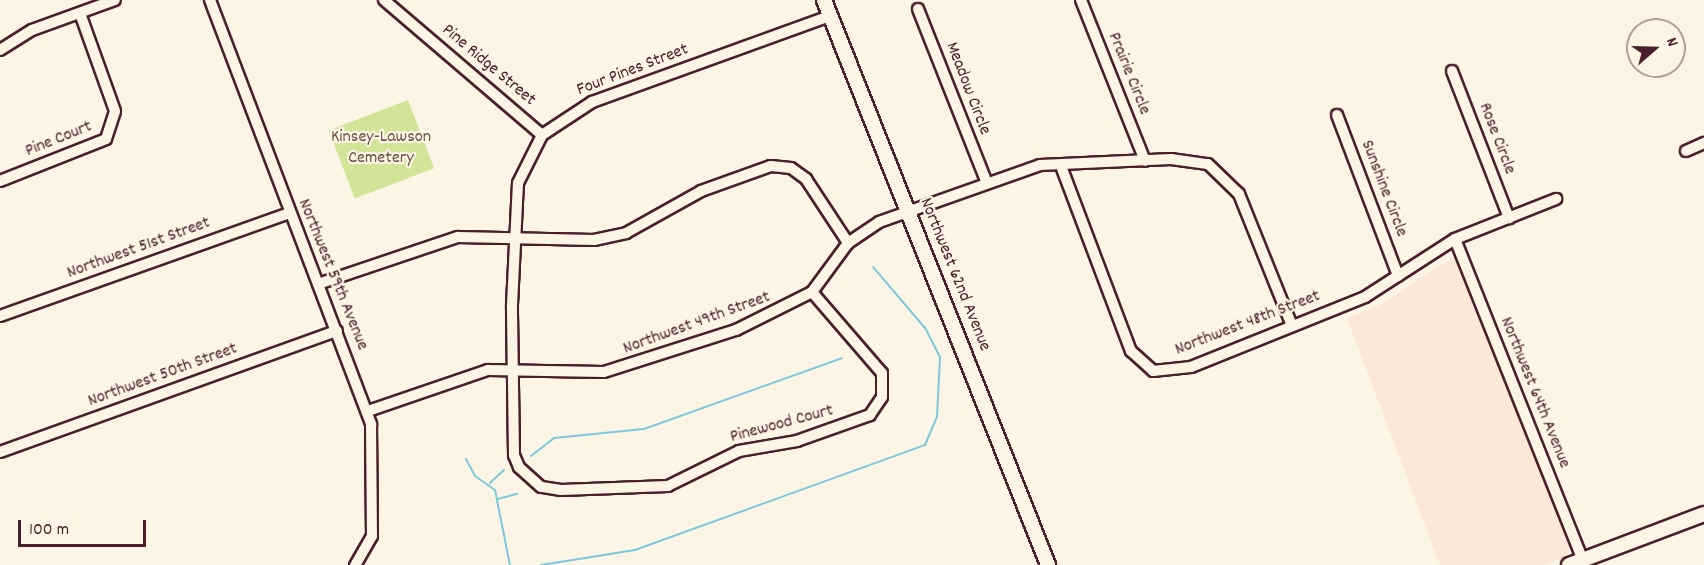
<!DOCTYPE html>
<html>
<head>
<meta charset="utf-8">
<style>
	body { margin:0 }
	#map { position:relative; width:1704px; height:565px; overflow:hidden; background:#fcf5e5; font-family:Dekko,sans-serif }
	div>[style] { position:absolute }
	.built>* { inset:0; background:#fbe8d9 }
	.green>* { inset:0; background:#d2e498; transform-origin:0 0 }
	.stream>* { height:2px; margin:-1px; padding:0 1px; transform-origin:1px; border-radius:1px; background:#7dc9dc }
	.roads { filter:drop-shadow(2px 0 #4a1f2b) drop-shadow(-2px 0 #4a1f2b) drop-shadow(0 2px #4a1f2b) drop-shadow(0 -2px #4a1f2b) }
	.street>* { height:10px; margin:-5px; padding:0 5px; transform-origin:5px; border-radius:5px; background:#fcf5e5 }
	.secondary>* { height:14px; margin:-7px; padding:0 7px; transform-origin:7px; border-radius:7px; background:#fcf5e5 }
	span { translate:-50% -50%; white-space:nowrap; text-align:center; line-height:1.15; -webkit-text-stroke:4.5px #fcf5e5; paint-order:stroke }
	.street-label { font-size:18px; color:#4a1f2b }
	.park-label { font-size:18px; color:#6c5046 }
	.north { position:absolute; left:1626px; top:18px; width:60px; height:60px; box-sizing:border-box; background:#fcf5e5; border:2px solid #b59f9b; border-radius:50%; rotate:70deg; font-size:16px; font-weight:700; line-height:24px; text-align:center; color:#4a1f2b }
	.north::after { content:''; display:block; margin:auto; width:21px; height:27px; background:#4a1f2b; clip-path:polygon(50% 0,100% 100%,50% 72%,0 100%) }
	.scale { position:absolute; left:18px; top:520px; width:128px; height:27px; box-sizing:border-box; border:3px solid #4a1f2b; border-top:0; padding-left:8px; font-size:18px; line-height:21px; white-space:nowrap; color:#4a1f2b; -webkit-text-stroke:4px #fcf5e5; paint-order:stroke }
</style>
</head>
<body>
<div id="map">
	<div class="built">
		<i style="clip-path:polygon(1455px 256px,1570px 545px,1566px 556px,1544px 565px,1440px 565px,1347px 318px,1380px 305px)"></i>
	</div>
	<div class="green">
		<i style="left:408px;top:100px;width:73px;height:85px;rotate:69deg"></i>
	</div>
	<div class="stream">
		<i style="left:531px;top:456px;width:29px;rotate:-38deg"></i>
		<i style="left:554px;top:438px;width:90px;rotate:-5.7deg"></i>
		<i style="left:644px;top:429px;width:210px;rotate:-19.7deg"></i>
		<i style="left:466px;top:459px;width:19px;rotate:62deg"></i>
		<i style="left:475px;top:476px;width:24px;rotate:35deg"></i>
		<i style="left:495px;top:490px;width:76px;rotate:78.7deg"></i>
		<i style="left:490px;top:483px;width:19px;rotate:-43deg"></i>
		<i style="left:498px;top:499px;width:20px;rotate:-15deg"></i>
		<i style="left:541px;top:565px;width:95px;rotate:-9.1deg"></i>
		<i style="left:635px;top:550px;width:308px;rotate:-19.9deg"></i>
		<i style="left:925px;top:445px;width:30px;rotate:-67deg"></i>
		<i style="left:937px;top:417px;width:60px;rotate:-87.1deg"></i>
		<i style="left:940px;top:357px;width:33px;rotate:-117deg"></i>
		<i style="left:925px;top:328px;width:80px;rotate:-130.4deg"></i>
	</div>
	<div class="roads">
		<div class="street">
			<i style="left:210px;top:0;width:454px;rotate:69.2deg"></i>
			<i style="left:371px;top:424px;width:112px;rotate:89.5deg"></i>
			<i style="left:372px;top:536px;width:34px;rotate:120deg"></i>
			<i style="left:384px;top:0;width:208px;rotate:40.5deg"></i>
			<i style="left:1081px;top:0;width:173px;rotate:68.3deg"></i>
			<i style="left:918px;top:9px;width:185px;rotate:68.4deg"></i>
			<i style="left:0;top:50px;width:38px;rotate:-32deg"></i>
			<i style="left:32px;top:30px;width:88px;rotate:-19.9deg"></i>
			<i style="left:1452px;top:71px;width:158px;rotate:68.8deg"></i>
			<i style="left:1337px;top:115px;width:172px;rotate:69.2deg"></i>
			<i style="left:1686px;top:151px;width:20px;rotate:-24deg"></i>
			<i style="left:1061px;top:166px;width:198px;rotate:69.3deg"></i>
			<i style="left:1131px;top:351px;width:30px;rotate:42deg"></i>
			<i style="left:1153px;top:371px;width:38px;rotate:-6deg"></i>
			<i style="left:1191px;top:367px;width:188px;rotate:-21.9deg"></i>
			<i style="left:1365px;top:297px;width:107px;rotate:-32.8deg"></i>
			<i style="left:1455px;top:239px;width:109px;rotate:-21.6deg"></i>
			<i style="left:0;top:181px;width:114px;rotate:-21.6deg"></i>
			<i style="left:106px;top:139px;width:29px;rotate:-72deg"></i>
			<i style="left:115px;top:111px;width:104px;rotate:-109.7deg"></i>
			<i style="left:1455px;top:239px;width:346px;rotate:68.3deg"></i>
			<i style="left:318px;top:284px;width:148px;rotate:-18.6deg"></i>
			<i style="left:458px;top:237px;width:136px;rotate:1.3deg"></i>
			<i style="left:594px;top:240px;width:33px;rotate:-12deg"></i>
			<i style="left:626px;top:233px;width:86px;rotate:-29.2deg"></i>
			<i style="left:701px;top:191px;width:74px;rotate:-19.7deg"></i>
			<i style="left:771px;top:166px;width:20px;rotate:6deg"></i>
			<i style="left:791px;top:168px;width:19px;rotate:36deg"></i>
			<i style="left:806px;top:179px;width:77px;rotate:56.7deg"></i>
			<i style="left:812px;top:292px;width:107px;rotate:49.2deg"></i>
			<i style="left:882px;top:373px;width:24px;rotate:90deg"></i>
			<i style="left:882px;top:397px;width:22px;rotate:124deg"></i>
			<i style="left:870px;top:415px;width:77px;rotate:160.4deg"></i>
			<i style="left:797px;top:441px;width:59px;rotate:170.2deg"></i>
			<i style="left:739px;top:451px;width:79px;rotate:153.8deg"></i>
			<i style="left:668px;top:486px;width:107px;rotate:177.9deg"></i>
			<i style="left:561px;top:490px;width:20px;rotate:-171deg"></i>
			<i style="left:541px;top:487px;width:30px;rotate:-138deg"></i>
			<i style="left:519px;top:467px;width:13px;rotate:-113deg"></i>
			<i style="left:514px;top:455px;width:150px;rotate:-90.8deg"></i>
			<i style="left:512px;top:305px;width:122px;rotate:-87.2deg"></i>
			<i style="left:518px;top:183px;width:54px;rotate:-63.4deg"></i>
			<i style="left:542px;top:135px;width:60px;rotate:-33.4deg"></i>
			<i style="left:592px;top:102px;width:253px;rotate:-19.9deg"></i>
			<i style="left:0;top:316px;width:308px;rotate:-19.6deg"></i>
			<i style="left:368px;top:411px;width:127px;rotate:-18.9deg"></i>
			<i style="left:488px;top:370px;width:116px;rotate:1deg"></i>
			<i style="left:604px;top:372px;width:139px;rotate:-17.7deg"></i>
			<i style="left:736px;top:330px;width:85px;rotate:-26.6deg"></i>
			<i style="left:812px;top:292px;width:61px;rotate:-53.7deg"></i>
			<i style="left:848px;top:243px;width:37px;rotate:-34deg"></i>
			<i style="left:879px;top:222px;width:171px;rotate:-19.5deg"></i>
			<i style="left:1040px;top:165px;width:131px;rotate:-2.6deg"></i>
			<i style="left:1171px;top:159px;width:37px;rotate:8deg"></i>
			<i style="left:1208px;top:164px;width:43px;rotate:44.1deg"></i>
			<i style="left:1239px;top:194px;width:142px;rotate:68.1deg"></i>
			<i style="left:0;top:452px;width:358px;rotate:-19.8deg"></i>
		</div>
		<div class="secondary">
			<i style="left:824px;top:0;width:608px;rotate:68.37deg"></i>
			<i style="left:1569px;top:565px;width:144px;rotate:-20.7deg"></i>
		</div>
	</div>
	<div class="street-label">
		<span style="left:488px;top:66px;rotate:40deg">Pine Ridge Street</span>
		<span style="left:633px;top:71px;rotate:-21deg">Four Pines Street</span>
		<span style="left:1128px;top:74px;rotate:68deg">Prairie Circle</span>
		<span style="left:967px;top:89px;rotate:69deg">Meadow Circle</span>
		<span style="left:1496px;top:139px;rotate:69deg">Rose Circle</span>
		<span style="left:59px;top:140px;rotate:-22deg">Pine Court</span>
		<span style="left:1383px;top:189px;rotate:69deg">Sunshine Circle</span>
		<span style="left:139px;top:249px;rotate:-20deg">Northwest 51st Street</span>
		<span style="left:332px;top:275px;rotate:68deg">Northwest 59th Avenue</span>
		<span style="left:954px;top:275px;rotate:68deg">Northwest 62nd Avenue</span>
		<span style="left:697px;top:324px;rotate:-20deg">Northwest 49th Street</span>
		<span style="left:1248px;top:324px;rotate:-21deg">Northwest 48th Street</span>
		<span style="left:163px;top:376px;rotate:-20deg">Northwest 50th Street</span>
		<span style="left:1534px;top:393px;rotate:68deg">Northwest 64th Avenue</span>
		<span style="left:782px;top:425px;rotate:-15deg">Pinewood Court</span>
	</div>
	<div class="park-label">
		<span style="left:381px;top:149px">Kinsey-Lawson<br>Cemetery</span>
	</div>
	<div class="north">N</div>
	<div class="scale">100 m</div>
</div>
</body>
</html>
